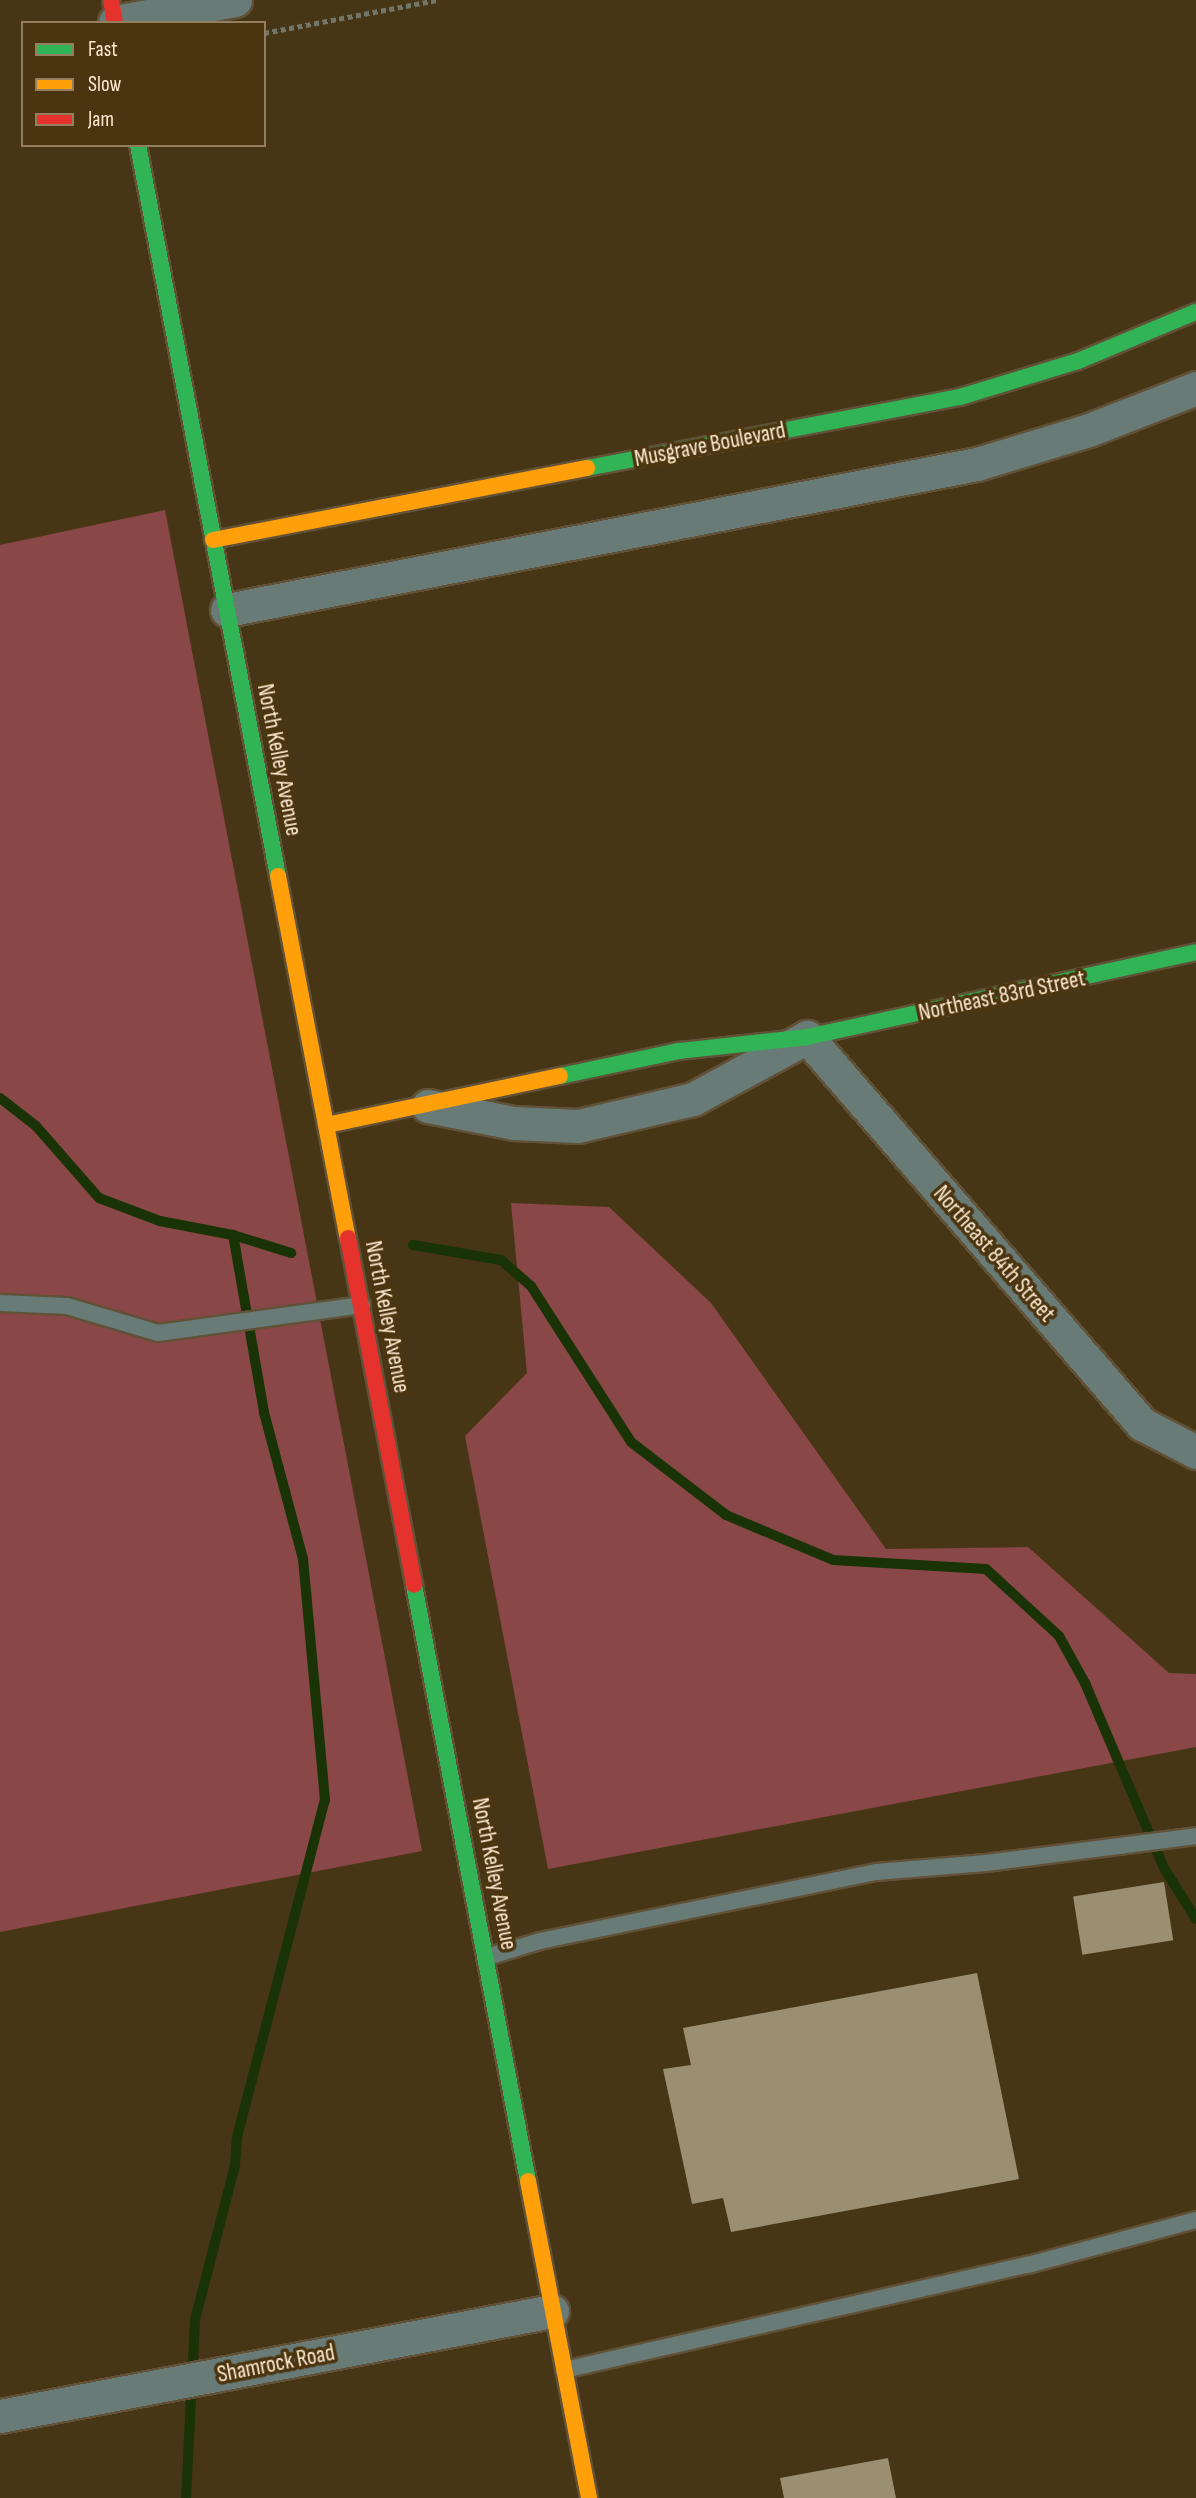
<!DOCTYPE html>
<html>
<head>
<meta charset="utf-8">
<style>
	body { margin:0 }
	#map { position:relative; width:1196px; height:2498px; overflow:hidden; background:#473615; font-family:"Sofia Sans Condensed",sans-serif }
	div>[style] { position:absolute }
	.green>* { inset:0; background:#894747 }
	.stream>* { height:10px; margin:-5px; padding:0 5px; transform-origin:5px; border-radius:5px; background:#193306 }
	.building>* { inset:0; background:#9a8f71; transform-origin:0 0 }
	.path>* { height:4.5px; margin-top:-2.25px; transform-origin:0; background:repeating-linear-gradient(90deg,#727669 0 5px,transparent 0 8.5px) }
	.roads { filter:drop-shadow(2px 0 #605137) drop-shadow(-2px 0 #605137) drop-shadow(0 2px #605137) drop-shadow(0 -2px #605137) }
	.lane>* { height:16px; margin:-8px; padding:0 8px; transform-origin:8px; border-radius:8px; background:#687b77 }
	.street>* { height:33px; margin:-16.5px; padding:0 16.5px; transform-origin:16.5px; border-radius:16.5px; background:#687b77 }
	.fast>* { height:16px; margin:-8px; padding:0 8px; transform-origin:8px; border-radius:8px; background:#30b455 }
	.slow>* { height:16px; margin:-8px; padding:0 8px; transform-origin:8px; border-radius:8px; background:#ff9f0a }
	.jam>* { height:16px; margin:-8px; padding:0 8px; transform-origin:8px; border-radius:8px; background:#e5322d }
	span { translate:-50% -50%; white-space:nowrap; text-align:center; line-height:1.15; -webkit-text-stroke:7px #4b3510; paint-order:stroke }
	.street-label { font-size:23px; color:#feebd1 }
	.legend { position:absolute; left:21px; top:21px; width:245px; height:126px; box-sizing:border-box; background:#4b3510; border:2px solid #937e5d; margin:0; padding:9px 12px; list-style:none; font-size:21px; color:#feebd1 }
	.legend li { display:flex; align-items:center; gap:14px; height:35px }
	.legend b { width:35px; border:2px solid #937e5d }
</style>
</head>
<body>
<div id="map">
	<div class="green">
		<i style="clip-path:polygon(165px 510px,422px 1851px,0 1932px,0 545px)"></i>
		<i style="clip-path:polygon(511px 1203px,609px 1207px,711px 1303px,886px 1549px,1028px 1547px,1169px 1673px,1196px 1674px,1196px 1747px,548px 1869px,465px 1436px,527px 1373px)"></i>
	</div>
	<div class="stream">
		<i style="left:0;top:1098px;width:46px;rotate:37.9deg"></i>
		<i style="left:36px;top:1126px;width:96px;rotate:48.8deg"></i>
		<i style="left:99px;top:1198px;width:65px;rotate:20.7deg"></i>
		<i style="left:160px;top:1221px;width:74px;rotate:10.9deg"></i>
		<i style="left:233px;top:1235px;width:61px;rotate:17.2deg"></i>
		<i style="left:413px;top:1245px;width:89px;rotate:9.7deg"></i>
		<i style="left:501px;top:1260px;width:40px;rotate:41deg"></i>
		<i style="left:531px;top:1286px;width:185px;rotate:57.3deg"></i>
		<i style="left:631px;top:1442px;width:120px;rotate:37.5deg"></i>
		<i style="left:726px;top:1515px;width:116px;rotate:22.8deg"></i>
		<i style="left:833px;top:1560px;width:153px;rotate:3.4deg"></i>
		<i style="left:986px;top:1569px;width:99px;rotate:42.5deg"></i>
		<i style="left:1059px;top:1636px;width:54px;rotate:61deg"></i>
		<i style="left:1085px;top:1683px;width:201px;rotate:66.9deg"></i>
		<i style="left:1164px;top:1868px;width:60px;rotate:57.9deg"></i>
		<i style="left:186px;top:2498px;width:178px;rotate:-87.1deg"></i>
		<i style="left:195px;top:2320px;width:160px;rotate:-75.5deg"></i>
		<i style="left:235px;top:2165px;width:28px;rotate:-86deg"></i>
		<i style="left:237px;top:2137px;width:348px;rotate:-75.4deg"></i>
		<i style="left:325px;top:1800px;width:242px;rotate:-95.2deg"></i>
		<i style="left:303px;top:1559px;width:152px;rotate:-104.9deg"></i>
		<i style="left:264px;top:1412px;width:180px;rotate:-99.9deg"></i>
	</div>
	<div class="building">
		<i style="left:1164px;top:1882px;width:59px;height:92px;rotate:81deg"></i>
		<i style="clip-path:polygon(977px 1973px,1019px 2179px,731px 2232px,723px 2198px,692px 2204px,663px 2069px,691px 2065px,683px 2028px)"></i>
		<i style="clip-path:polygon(888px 2458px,896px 2498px,784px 2498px,780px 2478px)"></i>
	</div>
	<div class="path">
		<i style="left:264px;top:33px;width:176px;rotate:-10.8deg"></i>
	</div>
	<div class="roads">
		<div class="lane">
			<i style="left:0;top:1303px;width:67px;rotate:2.6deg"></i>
			<i style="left:67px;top:1306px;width:95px;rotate:16.5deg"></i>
			<i style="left:158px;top:1333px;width:206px;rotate:-7.8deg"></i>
			<i style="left:487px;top:1957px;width:55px;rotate:-16.8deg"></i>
			<i style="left:540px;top:1941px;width:343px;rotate:-11.6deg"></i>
			<i style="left:876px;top:1872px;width:110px;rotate:-4.7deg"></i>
			<i style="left:986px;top:1863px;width:212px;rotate:-7.3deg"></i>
			<i style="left:564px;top:2370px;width:476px;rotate:-12.8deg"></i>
			<i style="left:1028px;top:2265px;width:174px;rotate:-15deg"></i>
		</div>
		<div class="street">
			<i style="left:115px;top:22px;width:122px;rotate:-10.4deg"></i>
			<i style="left:227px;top:610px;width:764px;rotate:-11.02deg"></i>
			<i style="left:977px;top:464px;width:117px;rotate:-16.9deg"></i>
			<i style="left:1089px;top:430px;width:115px;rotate:-21.4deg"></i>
			<i style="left:428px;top:1106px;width:88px;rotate:11.2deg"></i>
			<i style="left:514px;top:1123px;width:64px;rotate:2.7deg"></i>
			<i style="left:578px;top:1126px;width:118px;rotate:-13.2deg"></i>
			<i style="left:693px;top:1099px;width:130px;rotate:-28.5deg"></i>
			<i style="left:807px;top:1037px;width:512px;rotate:49.12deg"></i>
			<i style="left:1142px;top:1424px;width:61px;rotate:27.4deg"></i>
			<i style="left:0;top:2416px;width:562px;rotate:-10.77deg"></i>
		</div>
		<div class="fast">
			<i style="left:138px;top:145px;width:744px;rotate:79.16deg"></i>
			<i style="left:587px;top:468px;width:380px;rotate:-10.8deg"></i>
			<i style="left:960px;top:397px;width:123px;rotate:-17deg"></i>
			<i style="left:1078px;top:361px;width:128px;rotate:-22.6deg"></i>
			<i style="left:560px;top:1076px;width:122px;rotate:-11.9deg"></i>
			<i style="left:679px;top:1051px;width:129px;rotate:-6.2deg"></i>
			<i style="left:807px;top:1037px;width:398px;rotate:-12.3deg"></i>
			<i style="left:414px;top:1585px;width:607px;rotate:79.17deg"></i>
		</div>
		<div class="slow">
			<i style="left:213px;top:540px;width:381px;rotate:-10.9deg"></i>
			<i style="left:278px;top:876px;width:369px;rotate:79.1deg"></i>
			<i style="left:327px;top:1125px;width:238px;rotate:-11.9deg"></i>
			<i style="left:528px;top:2181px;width:323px;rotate:79.1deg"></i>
		</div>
		<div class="jam">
			<i style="left:111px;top:0;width:23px;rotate:80deg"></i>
			<i style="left:348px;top:1238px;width:353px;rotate:79.2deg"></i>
		</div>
	</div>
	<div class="street-label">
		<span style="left:710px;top:445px;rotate:-11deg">Musgrave Boulevard</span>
		<span style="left:279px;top:760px;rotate:79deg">North Kelley Avenue</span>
		<span style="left:1002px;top:996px;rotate:-12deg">Northeast 83rd Street</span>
		<span style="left:994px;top:1254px;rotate:49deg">Northeast 84th Street</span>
		<span style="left:387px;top:1317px;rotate:79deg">North Kelley Avenue</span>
		<span style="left:494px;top:1874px;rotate:79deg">North Kelley Avenue</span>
		<span style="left:276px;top:2364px;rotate:-11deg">Shamrock Road</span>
	</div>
	<ul class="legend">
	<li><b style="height:9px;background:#30b455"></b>Fast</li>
	<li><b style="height:9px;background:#ff9f0a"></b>Slow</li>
	<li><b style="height:9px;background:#e5322d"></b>Jam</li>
	</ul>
</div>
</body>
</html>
